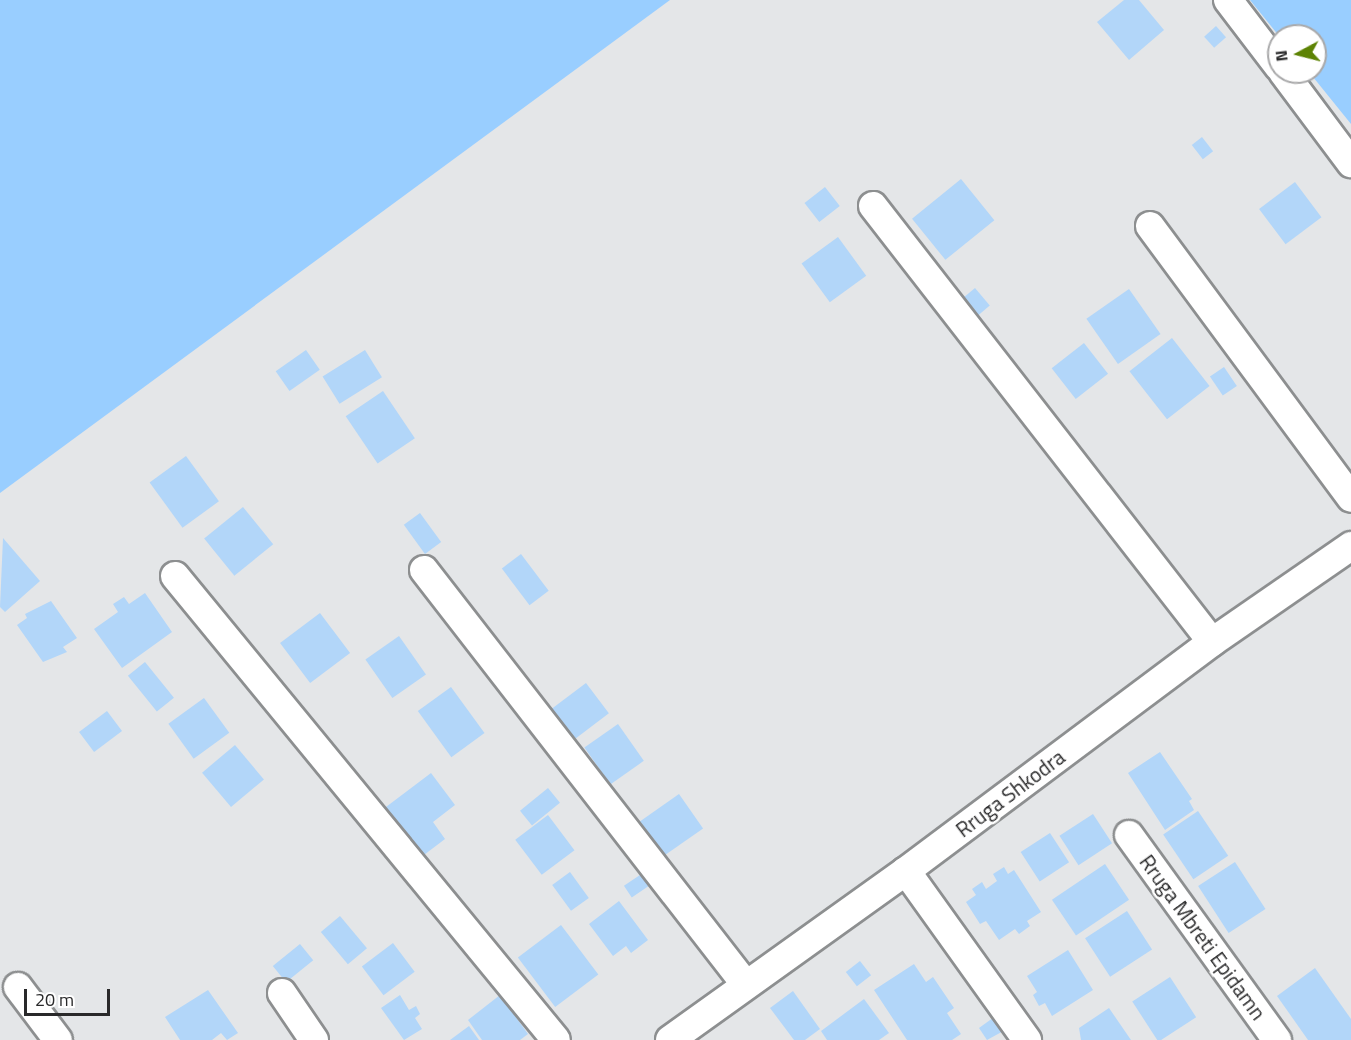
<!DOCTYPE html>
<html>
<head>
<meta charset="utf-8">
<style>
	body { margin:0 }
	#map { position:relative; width:1351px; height:1040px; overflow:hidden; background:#e4e6e8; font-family:"Titillium Web",sans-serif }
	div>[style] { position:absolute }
	.green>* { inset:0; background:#99ceff }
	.building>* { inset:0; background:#b2d6f9; transform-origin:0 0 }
	.roads { filter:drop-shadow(2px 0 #8d8f90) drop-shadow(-2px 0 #8d8f90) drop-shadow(0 2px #8d8f90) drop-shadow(0 -2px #8d8f90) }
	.minor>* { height:28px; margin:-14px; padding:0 14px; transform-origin:14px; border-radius:14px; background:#fff }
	span { translate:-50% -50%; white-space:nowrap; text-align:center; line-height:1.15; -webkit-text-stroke:5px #fff; paint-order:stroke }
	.street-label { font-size:21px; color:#29292a }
	.north { position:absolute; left:1267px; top:24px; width:60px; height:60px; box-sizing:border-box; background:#fff; border:2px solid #a9a9aa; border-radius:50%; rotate:263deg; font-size:16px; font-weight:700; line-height:24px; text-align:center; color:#29292a }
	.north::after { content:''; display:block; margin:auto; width:21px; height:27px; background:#5d8304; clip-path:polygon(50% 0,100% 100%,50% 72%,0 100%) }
	.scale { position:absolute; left:24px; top:989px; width:86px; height:27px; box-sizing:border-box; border:3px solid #29292a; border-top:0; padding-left:8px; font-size:18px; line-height:21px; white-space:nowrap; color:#29292a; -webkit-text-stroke:4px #fff; paint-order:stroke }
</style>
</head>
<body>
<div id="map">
	<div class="green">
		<i style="clip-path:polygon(0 0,670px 0,0 493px)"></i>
		<i style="clip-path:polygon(1250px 0,1351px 0,1351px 124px,1309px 72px,1315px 72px,1315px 36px,1279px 36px)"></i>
	</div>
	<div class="building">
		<i style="clip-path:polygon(1124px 0,1139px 0,1164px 30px,1129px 60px,1097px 22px)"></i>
		<i style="left:1216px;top:26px;width:15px;height:16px;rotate:48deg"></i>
		<i style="left:1202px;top:137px;width:18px;height:13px;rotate:52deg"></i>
		<i style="left:961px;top:179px;width:53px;height:63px;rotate:51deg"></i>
		<i style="left:1295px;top:182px;width:44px;height:45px;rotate:53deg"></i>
		<i style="left:825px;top:187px;width:24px;height:26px;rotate:52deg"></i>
		<i style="left:838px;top:237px;width:48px;height:45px;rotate:54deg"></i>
		<i style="left:975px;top:288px;width:23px;height:20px;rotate:50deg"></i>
		<i style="left:1129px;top:289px;width:55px;height:52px;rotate:55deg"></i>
		<i style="left:1172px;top:338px;width:61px;height:54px;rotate:52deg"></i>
		<i style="left:1084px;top:343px;width:39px;height:41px;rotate:52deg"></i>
		<i style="left:306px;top:350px;width:24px;height:37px;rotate:55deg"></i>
		<i style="left:365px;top:350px;width:32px;height:50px;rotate:58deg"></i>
		<i style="left:1224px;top:367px;width:23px;height:17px;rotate:56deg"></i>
		<i style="left:383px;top:391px;width:57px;height:45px;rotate:56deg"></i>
		<i style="left:186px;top:456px;width:56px;height:45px;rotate:54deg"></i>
		<i style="left:243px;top:507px;width:48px;height:50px;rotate:51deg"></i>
		<i style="left:420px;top:513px;width:36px;height:20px;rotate:54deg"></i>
		<i style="clip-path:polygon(3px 538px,40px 581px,5px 612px,0 607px)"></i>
		<i style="left:521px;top:554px;width:46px;height:24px;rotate:53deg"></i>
		<i style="clip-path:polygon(145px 593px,172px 632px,122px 668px,94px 629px,118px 612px,113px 604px,124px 597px,129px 604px)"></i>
		<i style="clip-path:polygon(51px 601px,77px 638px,63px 647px,67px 652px,43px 662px,17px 625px,27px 618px,25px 614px)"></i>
		<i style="left:320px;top:613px;width:50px;height:50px;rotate:53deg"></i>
		<i style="left:399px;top:636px;width:47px;height:41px;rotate:55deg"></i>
		<i style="left:145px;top:662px;width:46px;height:22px;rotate:51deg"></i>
		<i style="left:586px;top:683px;width:38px;height:47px;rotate:53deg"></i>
		<i style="left:451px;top:687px;width:57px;height:41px;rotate:54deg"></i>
		<i style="left:204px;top:698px;width:43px;height:44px;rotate:54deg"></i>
		<i style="left:107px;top:711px;width:25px;height:35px;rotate:53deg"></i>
		<i style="left:618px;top:724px;width:45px;height:41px;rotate:55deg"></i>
		<i style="left:235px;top:745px;width:45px;height:43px;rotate:50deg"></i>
		<i style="clip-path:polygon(1160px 752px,1192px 799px,1189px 801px,1194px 810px,1165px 830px,1128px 773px)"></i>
		<i style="clip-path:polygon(431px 773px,455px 805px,433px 822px,445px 839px,416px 861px,382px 810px)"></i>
		<i style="left:548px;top:788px;width:19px;height:36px;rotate:51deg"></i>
		<i style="left:679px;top:794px;width:42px;height:53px;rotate:55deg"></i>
		<i style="left:1198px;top:811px;width:54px;height:42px;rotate:56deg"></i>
		<i style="left:1093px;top:814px;width:35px;height:40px;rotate:57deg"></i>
		<i style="left:548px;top:815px;width:44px;height:41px;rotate:53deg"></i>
		<i style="left:1050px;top:833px;width:35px;height:35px;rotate:57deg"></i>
		<i style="left:1235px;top:862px;width:56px;height:44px;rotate:57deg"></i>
		<i style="left:1105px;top:864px;width:43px;height:64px;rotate:56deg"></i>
		<i style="clip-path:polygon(1004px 867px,1008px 874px,1014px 870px,1041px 912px,1027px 921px,1030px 926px,1019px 934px,1015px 929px,999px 940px,986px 921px,980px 924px,966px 902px,976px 895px,972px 889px,982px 882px,986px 889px,997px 881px,993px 874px)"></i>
		<i style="left:570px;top:872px;width:32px;height:22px;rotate:54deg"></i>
		<i style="left:643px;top:873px;width:14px;height:23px;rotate:56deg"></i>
		<i style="clip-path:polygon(619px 901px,648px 940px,631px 953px,626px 946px,613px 956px,589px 924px)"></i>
		<i style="left:1127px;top:911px;width:46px;height:50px;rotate:57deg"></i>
		<i style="left:340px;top:916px;width:42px;height:25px;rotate:50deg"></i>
		<i style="left:561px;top:925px;width:62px;height:54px;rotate:53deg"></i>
		<i style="left:393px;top:943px;width:36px;height:39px;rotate:53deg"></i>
		<i style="left:300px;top:944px;width:21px;height:35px;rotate:51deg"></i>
		<i style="clip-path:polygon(1068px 950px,1093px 990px,1052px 1016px,1045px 1003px,1039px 1006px,1033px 995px,1037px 992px,1027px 976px)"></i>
		<i style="left:860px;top:961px;width:18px;height:18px;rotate:52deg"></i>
		<i style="clip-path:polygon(914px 964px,926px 982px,933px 977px,954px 1008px,947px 1013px,961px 1034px,952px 1040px,907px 1040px,874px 990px)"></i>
		<i style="clip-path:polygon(1315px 968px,1351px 1019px,1351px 1040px,1308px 1040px,1277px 996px)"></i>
		<i style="left:1170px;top:977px;width:48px;height:45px;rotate:57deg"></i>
		<i style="clip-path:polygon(208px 990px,238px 1033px,227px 1040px,221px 1033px,212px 1040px,180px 1040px,165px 1017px)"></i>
		<i style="clip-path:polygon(793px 991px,820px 1029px,805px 1040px,794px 1040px,770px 1008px)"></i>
		<i style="clip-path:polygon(400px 995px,409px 1010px,416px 1006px,420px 1014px,415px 1018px,422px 1029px,404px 1040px,381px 1008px)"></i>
		<i style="clip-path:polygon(500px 995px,528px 1034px,520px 1040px,482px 1040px,468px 1020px)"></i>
		<i style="clip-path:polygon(864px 999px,889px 1033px,879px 1040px,827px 1040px,821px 1031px)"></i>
		<i style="clip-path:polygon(1109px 1008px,1131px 1040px,1081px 1040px,1079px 1028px)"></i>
		<i style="clip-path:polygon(997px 1015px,1007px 1029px,987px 1040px,979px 1028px)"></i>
		<i style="clip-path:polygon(469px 1026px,479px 1040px,450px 1040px)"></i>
	</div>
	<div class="roads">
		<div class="minor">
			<i style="left:1228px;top:0;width:84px;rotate:52.7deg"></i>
			<i style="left:1283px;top:72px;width:114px;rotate:53.2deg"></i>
			<i style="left:873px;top:206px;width:552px;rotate:52.13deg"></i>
			<i style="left:1150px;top:226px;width:338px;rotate:53.5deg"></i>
			<i style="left:424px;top:570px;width:525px;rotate:52.19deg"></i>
			<i style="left:175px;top:576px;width:600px;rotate:50.61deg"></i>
			<i style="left:1129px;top:835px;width:253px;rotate:54.2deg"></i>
			<i style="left:906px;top:871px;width:208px;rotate:54.4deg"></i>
			<i style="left:18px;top:987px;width:66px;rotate:53deg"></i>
			<i style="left:282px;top:993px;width:57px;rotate:55.8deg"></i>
			<i style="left:670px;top:1040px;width:290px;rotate:-35.6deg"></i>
			<i style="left:906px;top:871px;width:382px;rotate:-36.8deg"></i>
			<i style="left:1212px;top:642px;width:169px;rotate:-34.6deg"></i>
		</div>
	</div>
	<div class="street-label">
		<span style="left:1010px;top:793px;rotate:-37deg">Rruga Shkodra</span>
		<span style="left:1203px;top:937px;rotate:54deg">Rruga Mbreti Epidamn</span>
	</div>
	<div class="north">N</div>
	<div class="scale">20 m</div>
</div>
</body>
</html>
